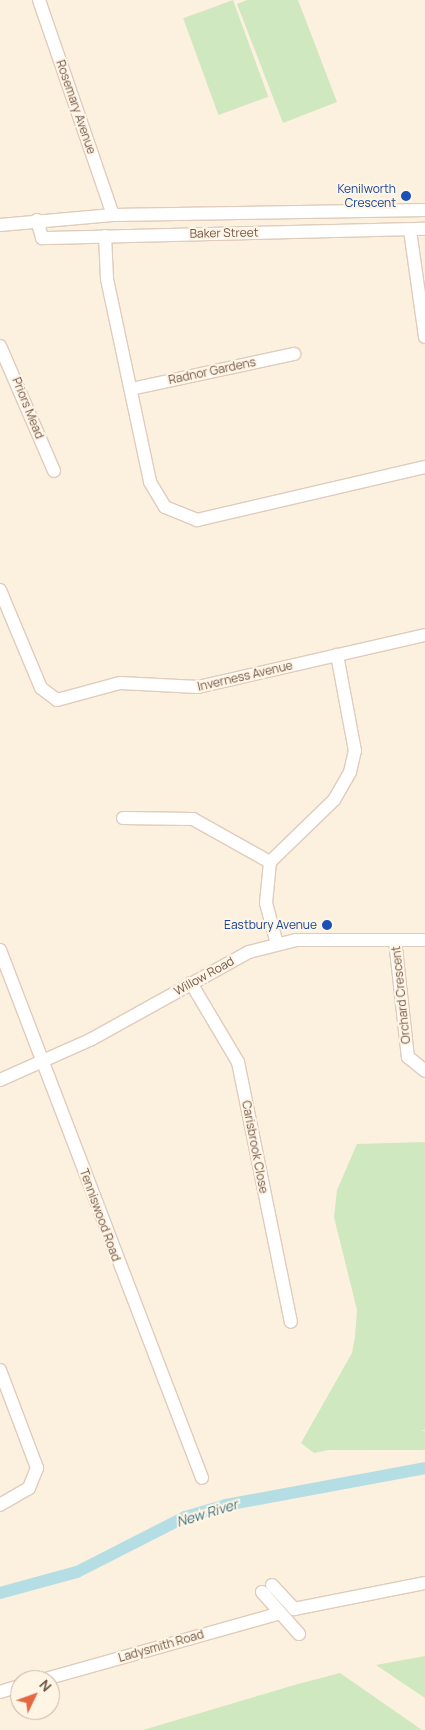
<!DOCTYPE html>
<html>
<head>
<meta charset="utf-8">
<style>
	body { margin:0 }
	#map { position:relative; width:425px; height:1730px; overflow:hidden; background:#fcf0df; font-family:Manrope,sans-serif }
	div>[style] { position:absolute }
	.green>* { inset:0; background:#d0e8bf; transform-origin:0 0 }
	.canal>* { height:12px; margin:-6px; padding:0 6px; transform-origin:6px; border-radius:6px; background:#b5dee4 }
	.roads { filter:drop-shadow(1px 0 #dfccbc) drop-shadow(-1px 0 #dfccbc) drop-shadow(0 1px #dfccbc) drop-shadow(0 -1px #dfccbc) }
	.minor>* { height:12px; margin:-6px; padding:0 6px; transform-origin:6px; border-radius:6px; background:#fff }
	.dots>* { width:14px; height:14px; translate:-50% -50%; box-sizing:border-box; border:2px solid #fff5e5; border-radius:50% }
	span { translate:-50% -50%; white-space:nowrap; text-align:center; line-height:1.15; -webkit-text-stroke:4px #fff5e5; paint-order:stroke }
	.street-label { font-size:12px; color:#715648 }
	.transit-label { font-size:12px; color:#164399 }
	.right { translate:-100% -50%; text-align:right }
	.water-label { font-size:14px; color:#3f747e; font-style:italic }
	.north { position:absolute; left:10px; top:1670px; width:50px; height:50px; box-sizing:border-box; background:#fff5e5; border:1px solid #c6b5a6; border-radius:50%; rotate:48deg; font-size:14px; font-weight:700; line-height:20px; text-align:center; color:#715648 }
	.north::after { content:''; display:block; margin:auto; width:18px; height:22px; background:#e56845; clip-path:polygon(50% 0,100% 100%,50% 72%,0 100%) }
</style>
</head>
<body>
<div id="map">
	<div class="green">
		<i style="left:233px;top:0;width:103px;height:53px;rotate:70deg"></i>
		<i style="clip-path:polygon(247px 0,298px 0,337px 102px,283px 123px,237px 4px)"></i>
		<i style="clip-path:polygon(425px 1142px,425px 1430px,314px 1453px,301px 1443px,352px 1353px,355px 1337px,357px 1310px,334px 1217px,337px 1190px,357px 1144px)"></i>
		<i style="left:425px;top:1431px;width:19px;height:114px;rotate:90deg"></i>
		<i style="clip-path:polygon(425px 1656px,425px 1698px,376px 1665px)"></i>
		<i style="clip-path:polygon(340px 1673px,422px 1730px,143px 1730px,298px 1684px)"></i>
	</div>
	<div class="canal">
		<i style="left:0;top:1593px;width:80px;rotate:-15.3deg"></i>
		<i style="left:77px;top:1572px;width:121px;rotate:-27deg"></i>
		<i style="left:185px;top:1517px;width:43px;rotate:-16.3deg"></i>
		<i style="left:226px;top:1505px;width:202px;rotate:-10.5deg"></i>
	</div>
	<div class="roads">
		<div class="minor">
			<i style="left:39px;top:0;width:227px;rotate:71deg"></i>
			<i style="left:37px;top:220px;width:19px;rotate:74deg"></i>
			<i style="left:42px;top:238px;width:6px"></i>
			<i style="left:48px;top:238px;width:377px;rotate:-1.4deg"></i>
			<i style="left:0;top:225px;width:113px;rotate:-5.1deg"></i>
			<i style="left:113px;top:215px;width:312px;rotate:-0.9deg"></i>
			<i style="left:410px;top:230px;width:108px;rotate:82deg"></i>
			<i style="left:105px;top:236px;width:43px;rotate:87.3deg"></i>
			<i style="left:107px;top:279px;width:208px;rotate:78deg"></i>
			<i style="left:150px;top:482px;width:29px;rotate:59deg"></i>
			<i style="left:165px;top:507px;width:35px;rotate:22deg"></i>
			<i style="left:197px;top:520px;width:234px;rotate:-13.1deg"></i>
			<i style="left:0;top:346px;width:136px;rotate:66.6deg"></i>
			<i style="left:131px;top:389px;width:167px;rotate:-12.1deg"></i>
			<i style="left:0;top:590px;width:106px;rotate:67.3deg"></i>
			<i style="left:41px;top:688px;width:20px;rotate:37deg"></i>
			<i style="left:57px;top:700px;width:65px;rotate:-15.1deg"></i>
			<i style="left:120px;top:683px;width:78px;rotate:2.9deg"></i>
			<i style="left:198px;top:687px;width:233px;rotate:-12.9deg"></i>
			<i style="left:123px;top:818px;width:70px;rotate:0.8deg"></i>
			<i style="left:193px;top:819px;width:88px;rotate:29.2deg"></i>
			<i style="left:395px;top:940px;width:118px;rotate:83.7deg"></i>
			<i style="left:408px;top:1057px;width:22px;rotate:39deg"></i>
			<i style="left:277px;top:944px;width:42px;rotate:-105deg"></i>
			<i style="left:266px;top:903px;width:41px;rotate:-84.4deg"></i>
			<i style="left:270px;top:862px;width:89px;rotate:-44.1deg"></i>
			<i style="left:334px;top:800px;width:32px;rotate:-60deg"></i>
			<i style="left:350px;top:772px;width:22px;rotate:-77deg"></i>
			<i style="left:355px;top:751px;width:98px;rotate:-100.6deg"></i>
			<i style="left:0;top:950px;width:565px;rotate:69.06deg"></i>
			<i style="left:191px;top:983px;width:92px;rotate:59.3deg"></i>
			<i style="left:238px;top:1062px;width:265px;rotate:78.5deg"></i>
			<i style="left:0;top:1080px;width:98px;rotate:-24deg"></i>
			<i style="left:90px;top:1040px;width:182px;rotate:-29deg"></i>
			<i style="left:249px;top:952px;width:49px;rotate:-14.3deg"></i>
			<i style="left:296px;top:940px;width:129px"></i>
			<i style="left:0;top:1370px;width:105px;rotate:69.3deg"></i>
			<i style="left:37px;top:1468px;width:22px;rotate:112deg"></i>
			<i style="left:29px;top:1488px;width:34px;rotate:150deg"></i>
			<i style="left:272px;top:1585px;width:33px;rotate:47deg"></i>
			<i style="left:294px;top:1609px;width:134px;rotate:-11.2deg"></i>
			<i style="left:262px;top:1592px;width:56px;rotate:48.6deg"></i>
			<i style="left:42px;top:1680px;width:247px;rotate:-15.7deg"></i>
			<i style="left:0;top:1692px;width:21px;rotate:-17deg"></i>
		</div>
	</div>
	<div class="dots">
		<i style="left:406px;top:196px;background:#1a4fb4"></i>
		<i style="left:327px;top:925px;background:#1a4fb4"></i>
	</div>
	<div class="street-label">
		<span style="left:76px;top:107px;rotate:71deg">Rosemary Avenue</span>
		<span style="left:224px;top:233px;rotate:-1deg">Baker Street</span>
		<span style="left:212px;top:371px;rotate:-12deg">Radnor Gardens</span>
		<span style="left:28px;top:408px;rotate:68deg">Priors Mead</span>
		<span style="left:245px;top:676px;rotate:-13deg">Inverness Avenue</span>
		<span style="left:204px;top:976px;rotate:-29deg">Willow Road</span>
		<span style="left:401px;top:995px;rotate:-96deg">Orchard Crescent</span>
		<span style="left:255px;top:1147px;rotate:79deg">Carisbrook Close</span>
		<span style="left:100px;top:1215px;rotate:70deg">Tenniswood Road</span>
		<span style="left:161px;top:1646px;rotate:-16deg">Ladysmith Road</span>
	</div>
	<div class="transit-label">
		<span class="right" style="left:396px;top:196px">Kenilworth<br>Crescent</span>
		<span class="right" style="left:317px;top:925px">Eastbury Avenue</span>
	</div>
	<div class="water-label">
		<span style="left:207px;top:1513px;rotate:-17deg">New River</span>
	</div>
	<div class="north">N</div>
</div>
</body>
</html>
